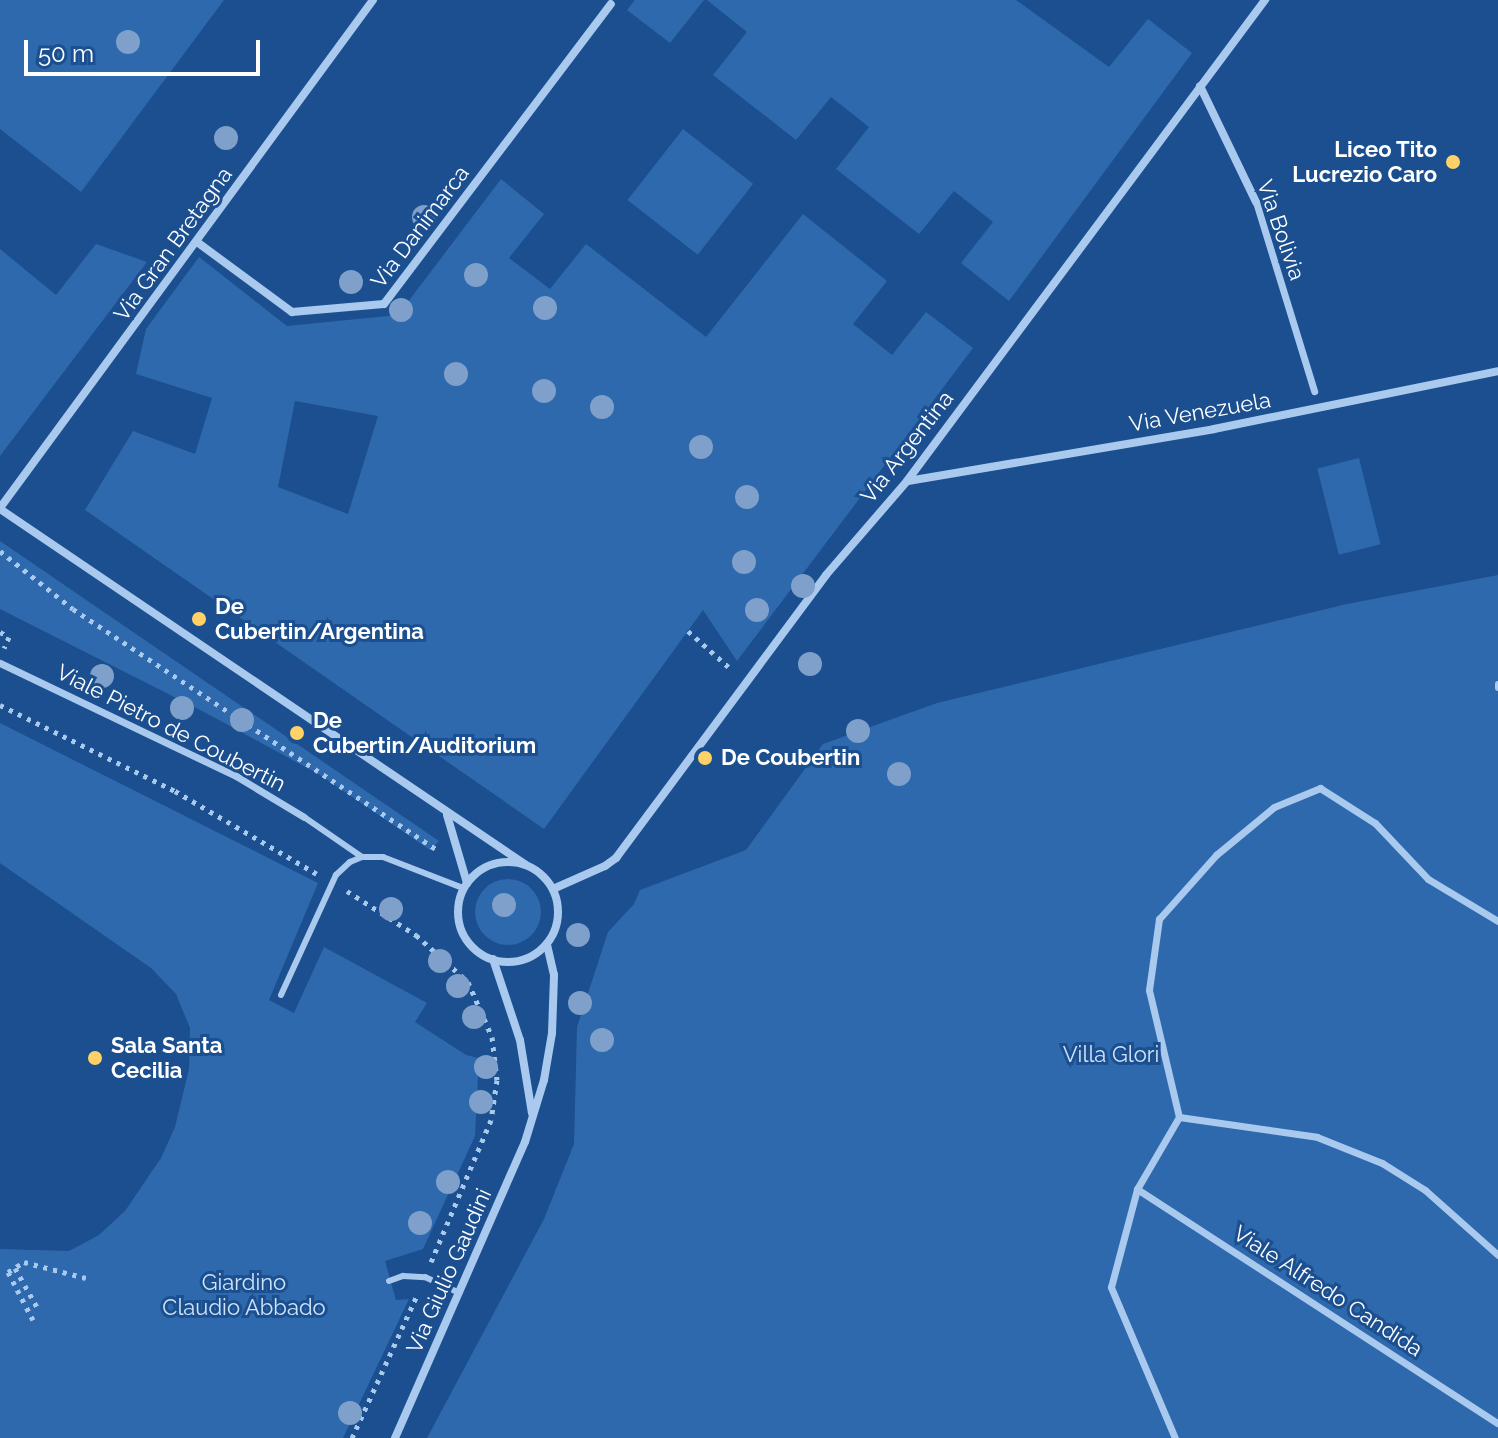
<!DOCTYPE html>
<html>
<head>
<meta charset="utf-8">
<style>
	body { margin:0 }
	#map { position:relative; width:1498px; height:1438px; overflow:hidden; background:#1b4f8f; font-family:Raleway,sans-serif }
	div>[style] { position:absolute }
	.green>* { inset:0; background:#2e69ad; transform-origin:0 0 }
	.round { border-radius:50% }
	.path>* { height:5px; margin-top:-2.5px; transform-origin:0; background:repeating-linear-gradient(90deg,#a9c9ee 0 4px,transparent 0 10px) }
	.service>* { height:6px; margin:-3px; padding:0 3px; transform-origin:3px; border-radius:3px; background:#a9c9ee }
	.pedestrian>* { height:7px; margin:-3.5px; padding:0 3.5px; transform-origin:3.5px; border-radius:3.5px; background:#a9c9ee }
	.minor>* { height:8px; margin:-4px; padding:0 4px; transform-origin:4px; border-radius:4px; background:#a9c9ee }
	.minor>.ring { margin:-4px; padding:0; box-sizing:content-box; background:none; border:8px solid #a9c9ee; border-radius:50% }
	.trees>* { width:24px; height:24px; margin:-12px; border-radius:50%; background:#7ea0ca }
	.dots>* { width:22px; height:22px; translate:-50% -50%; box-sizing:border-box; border:4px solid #1b4f8f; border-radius:50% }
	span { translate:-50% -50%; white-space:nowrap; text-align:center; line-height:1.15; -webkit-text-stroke:6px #1b4f8f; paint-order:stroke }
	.poi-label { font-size:22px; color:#fff; font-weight:700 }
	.right { translate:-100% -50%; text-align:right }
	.left { translate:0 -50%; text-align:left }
	.street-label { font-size:22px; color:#fff }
	.park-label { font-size:22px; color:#cfe3fa }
	.scale { position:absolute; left:24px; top:40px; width:236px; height:36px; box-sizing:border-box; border:4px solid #fff; border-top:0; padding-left:10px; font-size:24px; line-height:28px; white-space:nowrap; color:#fff; -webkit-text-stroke:6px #1b4f8f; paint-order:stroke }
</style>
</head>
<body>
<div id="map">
	<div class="green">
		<i style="clip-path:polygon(0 0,224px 0,81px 192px,0 129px)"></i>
		<i style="clip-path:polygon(635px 0,704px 0,670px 43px,627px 10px)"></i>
		<i style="clip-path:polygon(707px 0,1016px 0,1109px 67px,1148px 19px,1192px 53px,1009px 301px,961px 263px,993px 222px,954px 191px,919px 234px,836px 169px,869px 127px,831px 97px,796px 140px,713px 75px,747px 32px)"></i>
		<i style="left:683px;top:129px;width:89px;height:90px;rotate:38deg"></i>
		<i style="clip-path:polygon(evenodd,501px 179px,544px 214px,509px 258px,550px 289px,586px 244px,706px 337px,803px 214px,887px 281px,853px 324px,892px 355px,926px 312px,973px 348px,737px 661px,703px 610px,544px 829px,85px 510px,133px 431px,195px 454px,212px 398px,136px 374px,146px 329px,199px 257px,287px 326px,398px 315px,501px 179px,295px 401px,378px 416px,348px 514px,278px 487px,295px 401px)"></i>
		<i style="clip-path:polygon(96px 244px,147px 262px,0 456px,0 249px,56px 295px)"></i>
		<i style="left:1359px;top:458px;width:89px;height:43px;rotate:76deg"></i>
		<i style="clip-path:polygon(0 541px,439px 841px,430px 850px,320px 775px,206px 713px,0 609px)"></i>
		<i style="clip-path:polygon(1498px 575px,1498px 1438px,427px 1438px,544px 1219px,574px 1144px,577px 1027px,608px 932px,634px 904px,640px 890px,746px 850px,823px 744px,937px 703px,1347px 604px)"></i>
		<i style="clip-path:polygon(0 723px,318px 883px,269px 1000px,294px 1013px,324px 947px,427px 1003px,415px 1022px,466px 1055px,479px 1058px,475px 1136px,423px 1249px,385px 1261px,396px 1300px,409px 1299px,343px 1438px,0 1438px,0 1249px,69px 1251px,99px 1235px,125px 1211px,161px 1158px,175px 1127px,189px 1069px,190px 1028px,176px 994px,151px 968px,0 863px)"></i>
		<i class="round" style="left:475px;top:879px;width:66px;height:66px"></i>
	</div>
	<div class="path">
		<i style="left:0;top:551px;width:93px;rotate:38.5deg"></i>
		<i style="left:73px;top:609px;width:437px;rotate:33.5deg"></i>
		<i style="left:688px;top:631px;width:59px;rotate:41.6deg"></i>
		<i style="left:0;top:632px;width:10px;rotate:29deg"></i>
		<i style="left:9px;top:637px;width:12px;rotate:114deg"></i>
		<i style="left:0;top:705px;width:195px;rotate:26.2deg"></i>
		<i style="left:175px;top:791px;width:164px;rotate:30.3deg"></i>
		<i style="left:347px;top:891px;width:82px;rotate:32.5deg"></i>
		<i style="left:416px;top:935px;width:70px;rotate:42.1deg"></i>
		<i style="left:468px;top:982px;width:60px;rotate:66.4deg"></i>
		<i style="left:492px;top:1037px;width:43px;rotate:83.4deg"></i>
		<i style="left:497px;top:1080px;width:40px;rotate:98.5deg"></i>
		<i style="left:491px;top:1120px;width:154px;rotate:112.9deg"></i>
		<i style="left:15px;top:1268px;width:45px;rotate:60.6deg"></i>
		<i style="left:33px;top:1320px;width:54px;rotate:-117.5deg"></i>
		<i style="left:8px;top:1272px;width:19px;rotate:-32deg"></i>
		<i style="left:24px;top:1262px;width:64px;rotate:14.5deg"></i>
		<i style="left:352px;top:1438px;width:159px;rotate:-65.5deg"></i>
	</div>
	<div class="service">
		<i style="left:1498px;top:684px;width:4px;rotate:90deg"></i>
		<i style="left:304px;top:817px;width:70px;rotate:34.6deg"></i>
		<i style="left:281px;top:995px;width:132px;rotate:-65.4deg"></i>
		<i style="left:336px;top:875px;width:19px;rotate:-43deg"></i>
		<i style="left:350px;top:862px;width:13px;rotate:-23deg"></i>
		<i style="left:362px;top:857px;width:21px"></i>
		<i style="left:383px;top:857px;width:86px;rotate:21.2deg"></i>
		<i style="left:389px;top:1281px;width:15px;rotate:-20deg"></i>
		<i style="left:403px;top:1276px;width:22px;rotate:3deg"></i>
		<i style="left:425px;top:1277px;width:38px;rotate:25deg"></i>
	</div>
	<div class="pedestrian">
		<i style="left:1256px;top:202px;width:198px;rotate:72.9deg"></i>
		<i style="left:0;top:663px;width:262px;rotate:25.6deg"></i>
		<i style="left:236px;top:776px;width:79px;rotate:31.1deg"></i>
		<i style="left:1179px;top:1117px;width:130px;rotate:-103.3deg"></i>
		<i style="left:1149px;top:990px;width:72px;rotate:-82deg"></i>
		<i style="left:1159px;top:919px;width:86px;rotate:-48.3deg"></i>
		<i style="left:1216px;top:855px;width:75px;rotate:-39.6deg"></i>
		<i style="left:1274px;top:807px;width:50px;rotate:-22.4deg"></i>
		<i style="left:1320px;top:788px;width:65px;rotate:32.5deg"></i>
		<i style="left:1375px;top:823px;width:77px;rotate:46.6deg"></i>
		<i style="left:1428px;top:879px;width:82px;rotate:31deg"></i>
		<i style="left:1179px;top:1117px;width:139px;rotate:8.2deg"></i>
		<i style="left:1317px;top:1137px;width:70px;rotate:21.8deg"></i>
		<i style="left:1382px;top:1163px;width:51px;rotate:32.1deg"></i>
		<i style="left:1425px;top:1190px;width:98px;rotate:41.7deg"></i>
		<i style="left:1137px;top:1189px;width:430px;rotate:33deg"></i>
		<i style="left:1175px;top:1438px;width:164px;rotate:-113deg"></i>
		<i style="left:1111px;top:1287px;width:101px;rotate:-75.1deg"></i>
		<i style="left:1137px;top:1189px;width:83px;rotate:-59.7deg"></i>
	</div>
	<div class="minor">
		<i style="left:1200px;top:86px;width:129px;rotate:64.2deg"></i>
		<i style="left:197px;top:242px;width:118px;rotate:36.4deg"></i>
		<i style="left:292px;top:312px;width:92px;rotate:-5deg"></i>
		<i style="left:384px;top:304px;width:376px;rotate:-52.9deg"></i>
		<i style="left:908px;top:481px;width:310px;rotate:-9.6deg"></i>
		<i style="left:1214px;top:429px;width:290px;rotate:-11.5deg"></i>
		<i style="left:0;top:508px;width:630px;rotate:-53.71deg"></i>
		<i style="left:0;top:509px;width:635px;rotate:34.09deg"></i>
		<i style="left:447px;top:815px;width:71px;rotate:73.6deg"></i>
		<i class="ring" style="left:458px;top:862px;width:92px;height:92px"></i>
		<i style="left:553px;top:889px;width:57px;rotate:-23.9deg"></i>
		<i style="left:605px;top:866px;width:14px;rotate:-36deg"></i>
		<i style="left:616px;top:858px;width:352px;rotate:-53.4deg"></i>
		<i style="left:826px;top:575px;width:124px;rotate:-49.2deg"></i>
		<i style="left:907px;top:481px;width:600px;rotate:-53.34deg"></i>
		<i style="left:493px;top:959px;width:85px;rotate:71.6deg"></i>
		<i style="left:520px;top:1040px;width:74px;rotate:80.7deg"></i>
		<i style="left:395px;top:1438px;width:323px;rotate:-66.3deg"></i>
		<i style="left:525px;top:1142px;width:65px;rotate:-73deg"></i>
		<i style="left:544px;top:1080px;width:48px;rotate:-80.3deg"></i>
		<i style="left:552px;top:1033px;width:58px;rotate:-88deg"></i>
		<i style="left:554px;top:975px;width:32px;rotate:-103deg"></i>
	</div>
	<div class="trees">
		<i style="left:128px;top:42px"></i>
		<i style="left:226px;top:138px"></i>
		<i style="left:424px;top:217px"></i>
		<i style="left:476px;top:275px"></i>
		<i style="left:351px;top:282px"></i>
		<i style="left:545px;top:308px"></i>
		<i style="left:401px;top:310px"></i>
		<i style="left:456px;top:374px"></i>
		<i style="left:544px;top:391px"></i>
		<i style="left:602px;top:407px"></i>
		<i style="left:701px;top:447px"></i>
		<i style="left:747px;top:497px"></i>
		<i style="left:744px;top:562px"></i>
		<i style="left:803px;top:586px"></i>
		<i style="left:757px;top:610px"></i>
		<i style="left:810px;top:664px"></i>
		<i style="left:102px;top:676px"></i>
		<i style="left:182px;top:708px"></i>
		<i style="left:242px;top:720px"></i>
		<i style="left:858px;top:731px"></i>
		<i style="left:899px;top:774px"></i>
		<i style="left:504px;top:905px"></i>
		<i style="left:391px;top:909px"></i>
		<i style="left:578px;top:935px"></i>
		<i style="left:440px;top:961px"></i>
		<i style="left:458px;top:986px"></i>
		<i style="left:580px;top:1003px"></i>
		<i style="left:474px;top:1017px"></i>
		<i style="left:602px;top:1040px"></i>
		<i style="left:486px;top:1067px"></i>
		<i style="left:481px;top:1102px"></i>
		<i style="left:448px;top:1182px"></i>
		<i style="left:420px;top:1223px"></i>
		<i style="left:350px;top:1413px"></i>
	</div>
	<div class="dots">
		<i style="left:1453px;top:162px;background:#ffd166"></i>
		<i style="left:199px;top:619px;background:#ffd166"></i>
		<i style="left:297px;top:733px;background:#ffd166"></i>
		<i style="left:705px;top:758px;background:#ffd166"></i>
		<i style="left:95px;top:1058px;background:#ffd166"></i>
	</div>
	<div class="poi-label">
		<span class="right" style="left:1437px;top:162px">Liceo Tito<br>Lucrezio Caro</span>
		<span class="left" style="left:215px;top:619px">De<br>Cubertin/Argentina</span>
		<span class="left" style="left:313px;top:733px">De<br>Cubertin/Auditorium</span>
		<span class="left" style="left:721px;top:758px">De Coubertin</span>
		<span class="left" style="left:111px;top:1058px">Sala Santa<br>Cecilia</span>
	</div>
	<div class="street-label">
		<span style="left:420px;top:227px;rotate:-53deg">Via Danimarca</span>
		<span style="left:1281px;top:230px;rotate:71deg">Via Bolivia</span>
		<span style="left:173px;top:244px;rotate:-54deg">Via Gran Bretagna</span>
		<span style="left:1200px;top:412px;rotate:-10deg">Via Venezuela</span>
		<span style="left:907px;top:447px;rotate:-52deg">Via Argentina</span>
		<span style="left:171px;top:728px;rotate:27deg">Viale Pietro de Coubertin</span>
		<span style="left:449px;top:1271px;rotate:-66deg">Via Giulio Gaudini</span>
		<span style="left:1328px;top:1291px;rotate:33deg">Viale Alfredo Candida</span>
	</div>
	<div class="park-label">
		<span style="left:1111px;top:1055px">Villa Glori</span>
		<span style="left:244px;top:1295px">Giardino<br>Claudio Abbado</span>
	</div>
	<div class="scale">50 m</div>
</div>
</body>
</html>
